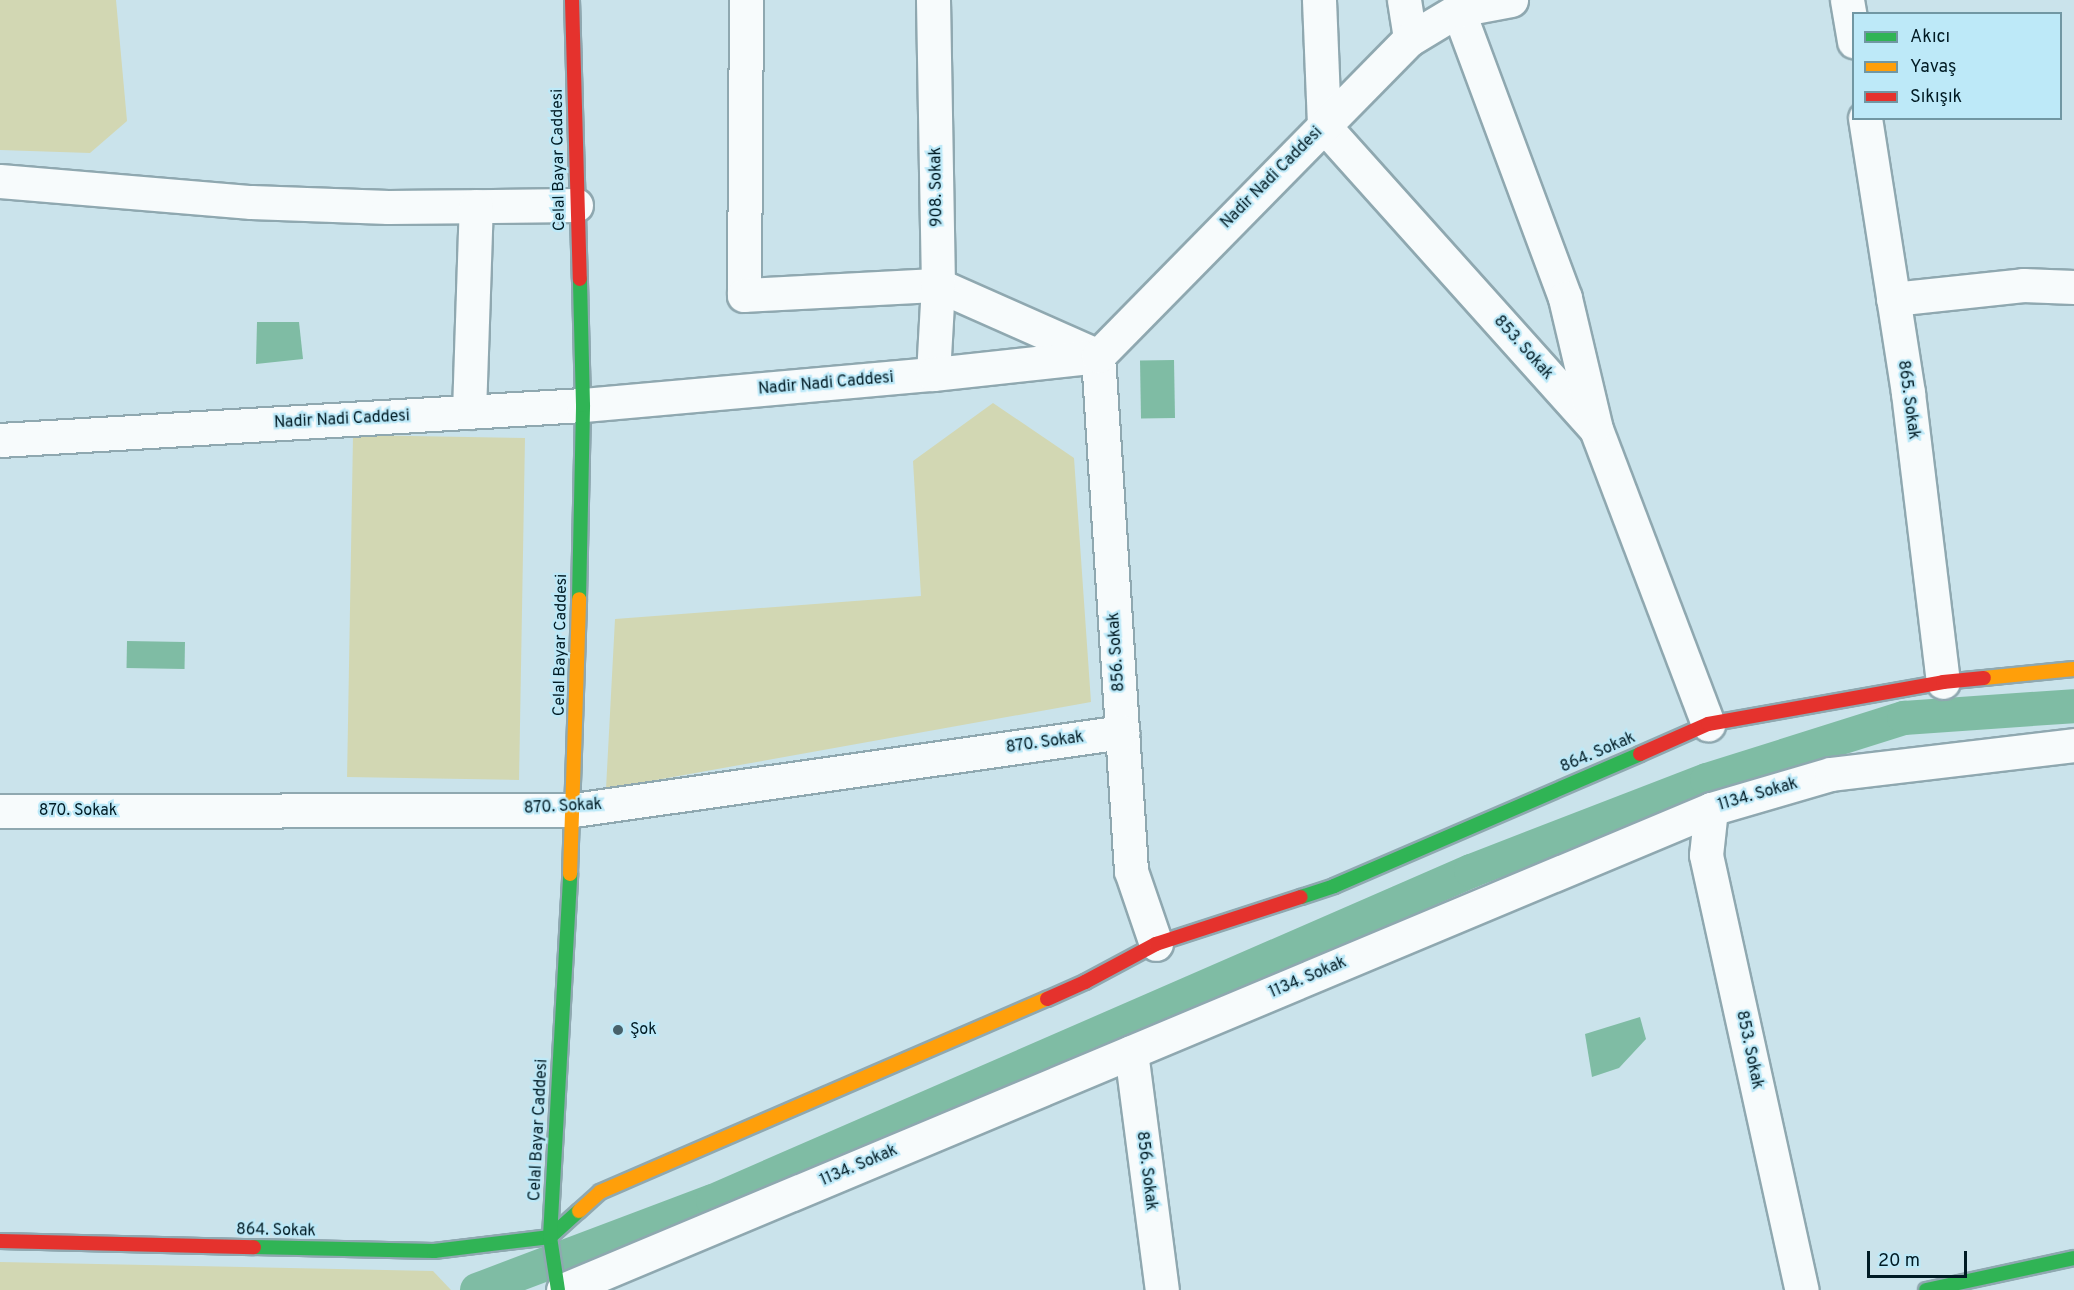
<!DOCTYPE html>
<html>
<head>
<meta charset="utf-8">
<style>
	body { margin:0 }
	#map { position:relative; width:2074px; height:1290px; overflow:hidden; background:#cae3eb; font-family:Overpass,sans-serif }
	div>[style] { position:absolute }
	.green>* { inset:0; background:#d2d7b3; transform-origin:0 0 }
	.water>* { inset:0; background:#7fbca4; transform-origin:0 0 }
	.canal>* { height:34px; margin:-17px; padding:0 17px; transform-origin:17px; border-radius:17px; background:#7fbca4 }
	.roads { filter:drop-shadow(2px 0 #8fa8b0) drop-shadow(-2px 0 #8fa8b0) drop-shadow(0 2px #8fa8b0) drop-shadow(0 -2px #8fa8b0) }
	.street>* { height:33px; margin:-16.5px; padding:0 16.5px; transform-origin:16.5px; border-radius:16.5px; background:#f7fbfc }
	.fast>* { height:14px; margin:-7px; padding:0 7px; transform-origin:7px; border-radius:7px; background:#30b455 }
	.slow>* { height:14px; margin:-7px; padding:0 7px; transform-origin:7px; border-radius:7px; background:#ff9f0a }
	.jam>* { height:14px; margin:-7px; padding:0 7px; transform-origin:7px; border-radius:7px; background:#e5322d }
	.dots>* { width:16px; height:16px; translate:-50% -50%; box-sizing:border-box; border:3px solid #bde9f8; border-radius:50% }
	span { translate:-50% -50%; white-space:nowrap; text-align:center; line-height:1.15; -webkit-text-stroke:4.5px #bde9f8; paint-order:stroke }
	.street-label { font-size:16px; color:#001b24 }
	.poi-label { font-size:16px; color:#001b24 }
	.left { translate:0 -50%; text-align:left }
	.legend { position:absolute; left:1852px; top:12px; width:210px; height:108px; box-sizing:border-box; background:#bde9f8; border:2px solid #7197a3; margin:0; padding:8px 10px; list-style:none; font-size:18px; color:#001b24 }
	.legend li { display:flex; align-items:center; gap:12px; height:30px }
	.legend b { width:30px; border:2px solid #7197a3 }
	.scale { position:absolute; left:1867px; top:1251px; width:100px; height:27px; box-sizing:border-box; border:3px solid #001b24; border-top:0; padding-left:8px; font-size:18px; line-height:21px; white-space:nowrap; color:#001b24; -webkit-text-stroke:4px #bde9f8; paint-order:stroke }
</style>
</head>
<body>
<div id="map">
	<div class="green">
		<i style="clip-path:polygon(0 0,116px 0,127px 121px,90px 153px,0 150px)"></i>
		<i style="clip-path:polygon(993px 403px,1074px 458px,1091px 702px,606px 789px,615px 619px,921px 596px,913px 461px)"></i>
		<i style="left:525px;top:438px;width:342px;height:172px;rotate:91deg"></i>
		<i style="clip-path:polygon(0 1262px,433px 1271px,451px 1290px,0 1290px)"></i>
	</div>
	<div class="water">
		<i style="clip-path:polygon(257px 322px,299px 322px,303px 359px,256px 364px)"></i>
		<i style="left:1174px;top:360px;width:58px;height:34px;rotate:89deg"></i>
		<i style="left:127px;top:641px;width:58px;height:27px;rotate:1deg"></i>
		<i style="clip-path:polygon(1640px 1017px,1646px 1039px,1619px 1068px,1592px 1077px,1585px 1034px)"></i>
	</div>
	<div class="canal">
		<i style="left:477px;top:1290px;width:252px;rotate:-20.7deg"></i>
		<i style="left:713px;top:1201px;width:827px;rotate:-23.53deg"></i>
		<i style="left:1471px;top:871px;width:253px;rotate:-21.1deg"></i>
		<i style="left:1707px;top:780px;width:207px;rotate:-17.5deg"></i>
		<i style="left:1904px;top:718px;width:170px;rotate:-4deg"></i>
	</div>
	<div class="roads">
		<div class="street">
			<i style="left:746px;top:0;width:295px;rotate:90.4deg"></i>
			<i style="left:744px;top:295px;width:194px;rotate:-3deg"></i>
			<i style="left:938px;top:285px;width:175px;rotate:23.9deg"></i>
			<i style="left:1098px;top:356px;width:516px;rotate:86.33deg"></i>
			<i style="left:1131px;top:871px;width:77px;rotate:71.1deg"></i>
			<i style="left:933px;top:0;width:285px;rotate:89deg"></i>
			<i style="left:938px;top:285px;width:89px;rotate:93.2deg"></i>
			<i style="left:1319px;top:0;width:126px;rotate:87.7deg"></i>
			<i style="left:1324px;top:126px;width:407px;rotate:48.1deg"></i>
			<i style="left:1596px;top:429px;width:316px;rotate:69.2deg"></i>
			<i style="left:1404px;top:0;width:39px;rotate:81deg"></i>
			<i style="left:1847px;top:0;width:42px;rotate:80.3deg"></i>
			<i style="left:1458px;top:10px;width:307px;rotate:69.6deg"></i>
			<i style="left:1565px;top:298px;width:130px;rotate:76.7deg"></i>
			<i style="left:1865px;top:118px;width:278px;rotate:81.1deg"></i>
			<i style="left:1908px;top:393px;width:291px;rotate:83.1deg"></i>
			<i style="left:0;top:181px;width:252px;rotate:4.8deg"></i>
			<i style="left:251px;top:202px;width:137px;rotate:2.1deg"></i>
			<i style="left:388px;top:207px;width:188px;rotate:-0.6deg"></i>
			<i style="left:1893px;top:299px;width:131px;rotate:-6.1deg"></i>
			<i style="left:2023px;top:285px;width:51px;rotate:2.2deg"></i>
			<i style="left:469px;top:412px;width:206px;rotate:-88.1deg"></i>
			<i style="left:0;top:440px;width:584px;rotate:-3.44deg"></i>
			<i style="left:583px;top:405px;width:351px;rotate:-5.1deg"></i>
			<i style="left:933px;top:374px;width:166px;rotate:-6.2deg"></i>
			<i style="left:1098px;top:356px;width:445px;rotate:-45.5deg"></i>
			<i style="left:1410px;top:39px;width:56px;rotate:-31.1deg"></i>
			<i style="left:1458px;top:10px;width:54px;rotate:-10.7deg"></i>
			<i style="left:1711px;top:809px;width:46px;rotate:96.2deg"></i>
			<i style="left:1706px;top:855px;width:445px;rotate:77.6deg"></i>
			<i style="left:0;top:811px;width:574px;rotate:-0.1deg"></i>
			<i style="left:574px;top:810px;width:554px;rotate:-8.1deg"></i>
			<i style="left:1131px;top:1052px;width:240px;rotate:82.6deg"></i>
			<i style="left:563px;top:1290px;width:1245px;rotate:-22.73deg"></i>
			<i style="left:1711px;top:809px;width:125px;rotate:-16.3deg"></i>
			<i style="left:1831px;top:774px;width:245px;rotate:-6.8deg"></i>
		</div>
		<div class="fast">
			<i style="left:579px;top:599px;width:194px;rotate:-88.8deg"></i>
			<i style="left:583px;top:405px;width:126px;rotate:-91.4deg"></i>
			<i style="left:1301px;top:897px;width:35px;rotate:-18deg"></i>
			<i style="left:1334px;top:886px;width:333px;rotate:-23.3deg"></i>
			<i style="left:254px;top:1247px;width:180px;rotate:1.3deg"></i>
			<i style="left:434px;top:1251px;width:117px;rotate:-6.9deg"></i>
			<i style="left:550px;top:1237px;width:39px;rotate:-42deg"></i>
			<i style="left:558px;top:1290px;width:54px;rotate:-98.6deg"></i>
			<i style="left:550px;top:1237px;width:364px;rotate:-86.8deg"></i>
			<i style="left:1926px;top:1290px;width:151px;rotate:-12.2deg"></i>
		</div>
		<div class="slow">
			<i style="left:1984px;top:678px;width:90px;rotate:-5.7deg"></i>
			<i style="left:570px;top:874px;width:275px;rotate:-88.1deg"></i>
			<i style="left:579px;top:1211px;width:28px;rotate:-42deg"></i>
			<i style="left:600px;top:1192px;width:487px;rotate:-23.4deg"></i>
		</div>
		<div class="jam">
			<i style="left:572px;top:0;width:279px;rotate:88.4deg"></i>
			<i style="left:1640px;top:754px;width:74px;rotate:-23.8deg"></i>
			<i style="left:1708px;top:724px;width:239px;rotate:-10.1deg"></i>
			<i style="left:1943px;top:682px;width:41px;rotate:-5.6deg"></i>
			<i style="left:1047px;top:999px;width:42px;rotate:-24.1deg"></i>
			<i style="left:1085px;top:982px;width:81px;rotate:-28.2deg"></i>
			<i style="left:1156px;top:944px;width:152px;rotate:-18deg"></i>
			<i style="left:0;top:1241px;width:254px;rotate:1.4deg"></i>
		</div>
	</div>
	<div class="dots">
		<i style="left:618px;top:1030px;background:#47616a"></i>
	</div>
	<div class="street-label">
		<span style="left:559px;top:160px;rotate:-91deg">Celal Bayar Caddesi</span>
		<span style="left:1272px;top:178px;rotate:-45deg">Nadir Nadi Caddesi</span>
		<span style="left:937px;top:187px;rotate:-91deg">908. Sokak</span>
		<span style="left:1523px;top:348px;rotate:48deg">853. Sokak</span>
		<span style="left:826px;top:384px;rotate:-5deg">Nadir Nadi Caddesi</span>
		<span style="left:1908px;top:400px;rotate:82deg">865. Sokak</span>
		<span style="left:342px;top:420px;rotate:-3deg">Nadir Nadi Caddesi</span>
		<span style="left:561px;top:645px;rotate:-89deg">Celal Bayar Caddesi</span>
		<span style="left:1117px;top:652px;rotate:-94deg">856. Sokak</span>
		<span style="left:1045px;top:743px;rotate:-8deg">870. Sokak</span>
		<span style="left:1598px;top:753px;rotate:-23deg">864. Sokak</span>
		<span style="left:1758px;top:795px;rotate:-16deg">1134. Sokak</span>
		<span style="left:563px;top:807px;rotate:-3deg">870. Sokak</span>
		<span style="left:78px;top:811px">870. Sokak</span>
		<span style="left:1308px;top:978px;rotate:-23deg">1134. Sokak</span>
		<span style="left:1749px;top:1050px;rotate:78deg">853. Sokak</span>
		<span style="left:539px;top:1130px;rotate:-87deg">Celal Bayar Caddesi</span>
		<span style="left:859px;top:1166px;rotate:-23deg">1134. Sokak</span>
		<span style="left:1146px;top:1171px;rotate:83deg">856. Sokak</span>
		<span style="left:276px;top:1231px;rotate:1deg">864. Sokak</span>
	</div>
	<div class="poi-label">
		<span class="left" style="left:630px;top:1030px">Şok</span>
	</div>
	<ul class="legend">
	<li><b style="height:8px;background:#30b455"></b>Akıcı</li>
	<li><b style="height:8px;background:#ff9f0a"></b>Yavaş</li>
	<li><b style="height:8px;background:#e5322d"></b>Sıkışık</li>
	</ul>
	<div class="scale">20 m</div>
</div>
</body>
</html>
